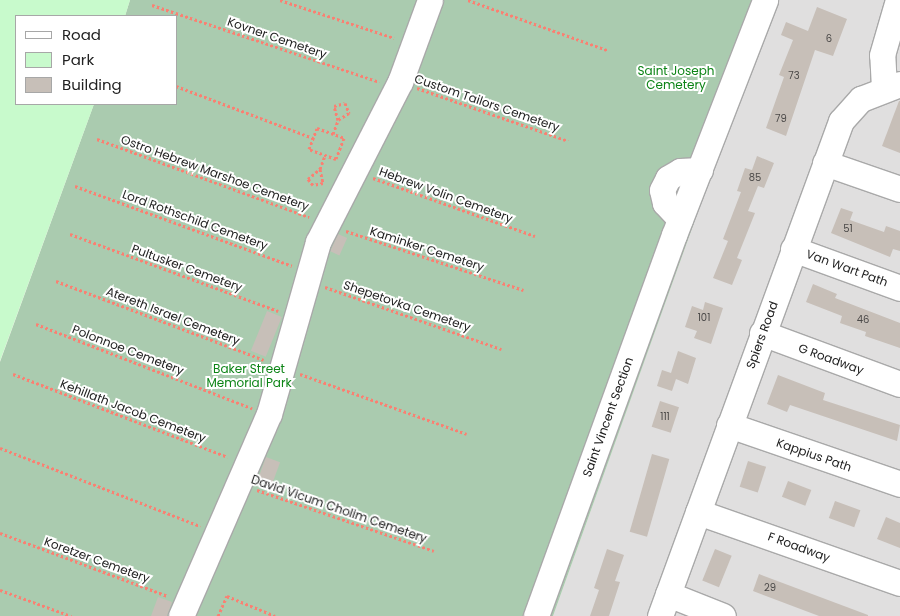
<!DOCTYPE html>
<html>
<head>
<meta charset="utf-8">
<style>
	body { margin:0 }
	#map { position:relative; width:900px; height:616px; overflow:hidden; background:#f2efe9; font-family:Poppins,sans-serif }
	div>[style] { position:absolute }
	.residential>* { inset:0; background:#e0dfdf }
	.cemetery>* { inset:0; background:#aacbaf }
	.park>* { inset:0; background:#c8facc }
	.building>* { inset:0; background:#c7bfb8; transform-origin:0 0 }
	.path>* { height:3px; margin-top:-1.5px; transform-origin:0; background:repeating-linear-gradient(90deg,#fa8072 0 2.5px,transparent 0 5px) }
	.roads { filter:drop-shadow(1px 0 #a9a9a9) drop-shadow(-1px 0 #a9a9a9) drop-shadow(0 1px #a9a9a9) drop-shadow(0 -1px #a9a9a9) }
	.minor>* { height:25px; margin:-12.5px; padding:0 12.5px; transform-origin:12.5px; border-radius:12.5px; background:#fff }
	span { translate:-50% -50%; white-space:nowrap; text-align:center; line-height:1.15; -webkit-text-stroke:4px #fff; paint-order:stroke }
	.number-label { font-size:10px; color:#4b4948 }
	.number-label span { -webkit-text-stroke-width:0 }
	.street-label { font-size:12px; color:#222 }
	.park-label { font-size:12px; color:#0c8416 }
	.legend { position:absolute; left:15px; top:15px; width:162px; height:90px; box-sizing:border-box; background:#fff; border:1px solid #a7a7a7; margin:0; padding:6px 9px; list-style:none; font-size:15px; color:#222 }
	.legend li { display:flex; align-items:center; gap:10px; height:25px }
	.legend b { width:25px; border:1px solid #a7a7a7 }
</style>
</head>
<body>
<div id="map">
	<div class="residential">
		<i style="clip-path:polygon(774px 0,900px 0,900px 616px,553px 616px)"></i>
	</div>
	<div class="cemetery">
		<i style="clip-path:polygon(130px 0,774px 0,553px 616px,0 616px,0 362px,94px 104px,176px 104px,176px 16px,125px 16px)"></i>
	</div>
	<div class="park">
		<i style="clip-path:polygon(0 0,130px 0,125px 16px,16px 16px,16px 104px,94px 104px,0 361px)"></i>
	</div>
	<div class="building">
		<i style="clip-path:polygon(817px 7px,847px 19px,833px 56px,815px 50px,786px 136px,766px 128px,784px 77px,779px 75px,793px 40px,781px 35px,786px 22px,808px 31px)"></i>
		<i style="clip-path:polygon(899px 101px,900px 101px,900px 153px,882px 146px)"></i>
		<i style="clip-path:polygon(757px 156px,774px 163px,764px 188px,758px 186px,748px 211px,755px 213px,737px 258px,742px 260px,732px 285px,713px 278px,728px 241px,723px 239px,741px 192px,737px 191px,745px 168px,752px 170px)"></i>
		<i style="clip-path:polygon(841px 208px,853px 212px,850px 220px,884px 232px,886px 226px,900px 231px,900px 251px,893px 249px,890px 257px,831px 233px)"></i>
		<i style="left:338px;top:234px;width:10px;height:19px;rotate:24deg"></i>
		<i style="clip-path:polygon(813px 284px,837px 294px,835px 298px,900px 323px,900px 348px,865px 336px,866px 332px,840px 323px,842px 316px,806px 302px)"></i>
		<i style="clip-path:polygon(705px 302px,723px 308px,711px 344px,694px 338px,697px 331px,685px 327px,692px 306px,703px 310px)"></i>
		<i style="left:267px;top:311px;width:16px;height:43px;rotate:22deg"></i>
		<i style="clip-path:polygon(678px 351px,696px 358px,688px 384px,676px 379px,672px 391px,657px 386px,662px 370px,671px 373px)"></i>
		<i style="clip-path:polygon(778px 375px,825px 393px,823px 400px,900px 425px,897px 441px,790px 405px,787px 412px,767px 404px)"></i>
		<i style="left:660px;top:401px;width:20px;height:27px;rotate:18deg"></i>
		<i style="left:652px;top:454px;width:18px;height:81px;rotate:16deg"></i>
		<i style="left:266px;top:457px;width:15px;height:25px;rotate:20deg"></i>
		<i style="left:748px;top:461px;width:19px;height:27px;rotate:18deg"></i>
		<i style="left:788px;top:481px;width:25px;height:17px;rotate:21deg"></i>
		<i style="left:835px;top:501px;width:27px;height:18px;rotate:20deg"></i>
		<i style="clip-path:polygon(886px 517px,900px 523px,900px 548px,877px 539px)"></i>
		<i style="clip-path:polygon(607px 549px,624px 555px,615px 581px,620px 582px,609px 616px,590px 616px,599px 590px,594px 588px)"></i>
		<i style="left:715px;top:549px;width:18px;height:34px;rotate:22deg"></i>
		<i style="clip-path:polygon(759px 574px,868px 615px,868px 616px,819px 616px,753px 591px)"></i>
		<i style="clip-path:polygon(158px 597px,172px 602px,167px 616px,151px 616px)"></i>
	</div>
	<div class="path">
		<i style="left:280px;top:0;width:120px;rotate:18.4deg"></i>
		<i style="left:468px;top:0;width:148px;rotate:19.8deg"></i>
		<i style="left:152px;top:5px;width:240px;rotate:18.7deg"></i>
		<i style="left:176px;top:86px;width:147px;rotate:20.8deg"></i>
		<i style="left:417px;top:88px;width:160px;rotate:19.3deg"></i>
		<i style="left:317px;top:128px;width:29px;rotate:20deg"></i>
		<i style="left:344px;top:138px;width:22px;rotate:111deg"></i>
		<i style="left:336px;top:159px;width:29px;rotate:-160deg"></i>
		<i style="left:309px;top:149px;width:22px;rotate:-69deg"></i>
		<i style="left:333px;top:134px;width:15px;rotate:-70deg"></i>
		<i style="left:338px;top:120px;width:15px;rotate:-106deg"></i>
		<i style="left:334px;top:106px;width:11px;rotate:-15deg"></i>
		<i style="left:345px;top:103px;width:11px;rotate:68deg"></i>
		<i style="left:349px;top:113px;width:13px;rotate:148deg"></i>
		<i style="left:97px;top:139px;width:226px;rotate:20.2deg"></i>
		<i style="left:320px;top:169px;width:14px;rotate:78deg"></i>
		<i style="left:323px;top:183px;width:10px;rotate:169deg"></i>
		<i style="left:313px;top:185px;width:8px;rotate:-130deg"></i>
		<i style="left:308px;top:179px;width:16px;rotate:-40deg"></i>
		<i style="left:320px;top:169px;width:15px;rotate:-70deg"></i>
		<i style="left:373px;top:178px;width:172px;rotate:19.7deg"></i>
		<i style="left:75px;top:186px;width:231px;rotate:20.2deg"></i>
		<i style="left:346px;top:231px;width:187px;rotate:18.4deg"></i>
		<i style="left:70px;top:234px;width:222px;rotate:20.3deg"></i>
		<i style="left:56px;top:281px;width:222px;rotate:20.8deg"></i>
		<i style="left:325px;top:287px;width:187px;rotate:19.4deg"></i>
		<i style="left:36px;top:324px;width:232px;rotate:21.3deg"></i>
		<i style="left:13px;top:374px;width:230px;rotate:21.1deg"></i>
		<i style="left:300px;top:374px;width:177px;rotate:19.8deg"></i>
		<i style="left:0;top:448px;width:215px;rotate:21.3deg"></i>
		<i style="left:257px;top:490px;width:187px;rotate:19deg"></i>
		<i style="left:0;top:533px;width:179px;rotate:20.6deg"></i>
		<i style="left:0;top:590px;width:76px;rotate:20.1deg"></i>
		<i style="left:218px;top:616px;width:22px;rotate:-66deg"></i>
		<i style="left:227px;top:596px;width:52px;rotate:22.6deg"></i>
	</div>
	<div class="roads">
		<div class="minor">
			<i style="left:884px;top:88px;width:33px;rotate:-93deg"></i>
			<i style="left:882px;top:55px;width:57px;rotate:-73.8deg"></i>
			<i style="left:825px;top:163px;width:79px;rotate:19.1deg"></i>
			<i style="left:680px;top:219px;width:22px;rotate:-133deg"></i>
			<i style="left:665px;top:203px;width:13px;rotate:-103deg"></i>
			<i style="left:662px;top:190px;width:13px;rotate:-63deg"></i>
			<i style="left:668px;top:178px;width:14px;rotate:-30deg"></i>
			<i style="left:680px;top:171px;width:20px;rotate:-3deg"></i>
			<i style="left:793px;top:249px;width:114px;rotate:20deg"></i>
			<i style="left:762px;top:333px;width:147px;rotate:20.3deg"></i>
			<i style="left:729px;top:425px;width:181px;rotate:19deg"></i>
			<i style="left:698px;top:512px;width:214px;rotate:19.4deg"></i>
			<i style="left:668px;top:594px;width:59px;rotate:21.8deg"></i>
			<i style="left:181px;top:616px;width:220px;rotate:-66.5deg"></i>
			<i style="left:269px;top:414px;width:179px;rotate:-74.1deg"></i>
			<i style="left:318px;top:242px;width:180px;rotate:-62.9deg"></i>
			<i style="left:400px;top:82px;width:87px;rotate:-69.9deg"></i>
			<i style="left:536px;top:616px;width:405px;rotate:-70.1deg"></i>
			<i style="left:674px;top:235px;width:252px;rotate:-68.8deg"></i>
			<i style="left:660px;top:616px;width:527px;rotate:-69.91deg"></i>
			<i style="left:841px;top:121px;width:30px;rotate:-48deg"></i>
			<i style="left:861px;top:99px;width:42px;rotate:-21deg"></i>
		</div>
	</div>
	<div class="number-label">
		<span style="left:829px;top:39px">6</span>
		<span style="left:794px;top:76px">73</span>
		<span style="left:781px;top:119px">79</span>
		<span style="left:755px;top:178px">85</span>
		<span style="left:848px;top:229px">51</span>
		<span style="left:704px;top:318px">101</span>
		<span style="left:863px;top:320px">46</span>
		<span style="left:665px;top:417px">111</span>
		<span style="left:770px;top:588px">29</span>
	</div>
	<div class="street-label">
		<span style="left:277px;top:38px;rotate:19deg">Kovner Cemetery</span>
		<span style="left:487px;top:103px;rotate:19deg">Custom Tailors Cemetery</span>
		<span style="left:215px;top:173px;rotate:20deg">Ostro Hebrew Marshoe Cemetery</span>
		<span style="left:446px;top:195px;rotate:20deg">Hebrew Volin Cemetery</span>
		<span style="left:195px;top:220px;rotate:20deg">Lord Rothschild Cemetery</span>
		<span style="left:427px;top:249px;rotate:18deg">Kaminker Cemetery</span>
		<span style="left:187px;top:268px;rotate:20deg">Pultusker Cemetery</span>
		<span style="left:847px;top:268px;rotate:20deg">Van Wart Path</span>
		<span style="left:407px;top:306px;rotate:19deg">Shepetovka Cemetery</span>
		<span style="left:173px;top:316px;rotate:21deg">Atereth Israel Cemetery</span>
		<span style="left:762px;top:335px;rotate:-70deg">Spiers Road</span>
		<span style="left:128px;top:350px;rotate:21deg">Polonnoe Cemetery</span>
		<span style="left:831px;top:359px;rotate:20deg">G Roadway</span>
		<span style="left:133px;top:411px;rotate:21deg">Kehillath Jacob Cemetery</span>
		<span style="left:608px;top:417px;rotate:-70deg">Saint Vincent Section</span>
		<span style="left:814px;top:455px;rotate:19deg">Kappius Path</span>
		<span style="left:339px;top:509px;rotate:19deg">David Vicum Cholim Cemetery</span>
		<span style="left:799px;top:547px;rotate:20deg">F Roadway</span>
		<span style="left:97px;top:560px;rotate:20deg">Koretzer Cemetery</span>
	</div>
	<div class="park-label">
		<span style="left:676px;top:78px">Saint Joseph<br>Cemetery</span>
		<span style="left:249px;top:376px">Baker Street<br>Memorial Park</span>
	</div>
	<ul class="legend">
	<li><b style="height:6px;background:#fff"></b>Road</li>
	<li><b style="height:14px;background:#c8facc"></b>Park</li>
	<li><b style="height:14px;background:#c7bfb8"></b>Building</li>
	</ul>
</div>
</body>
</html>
